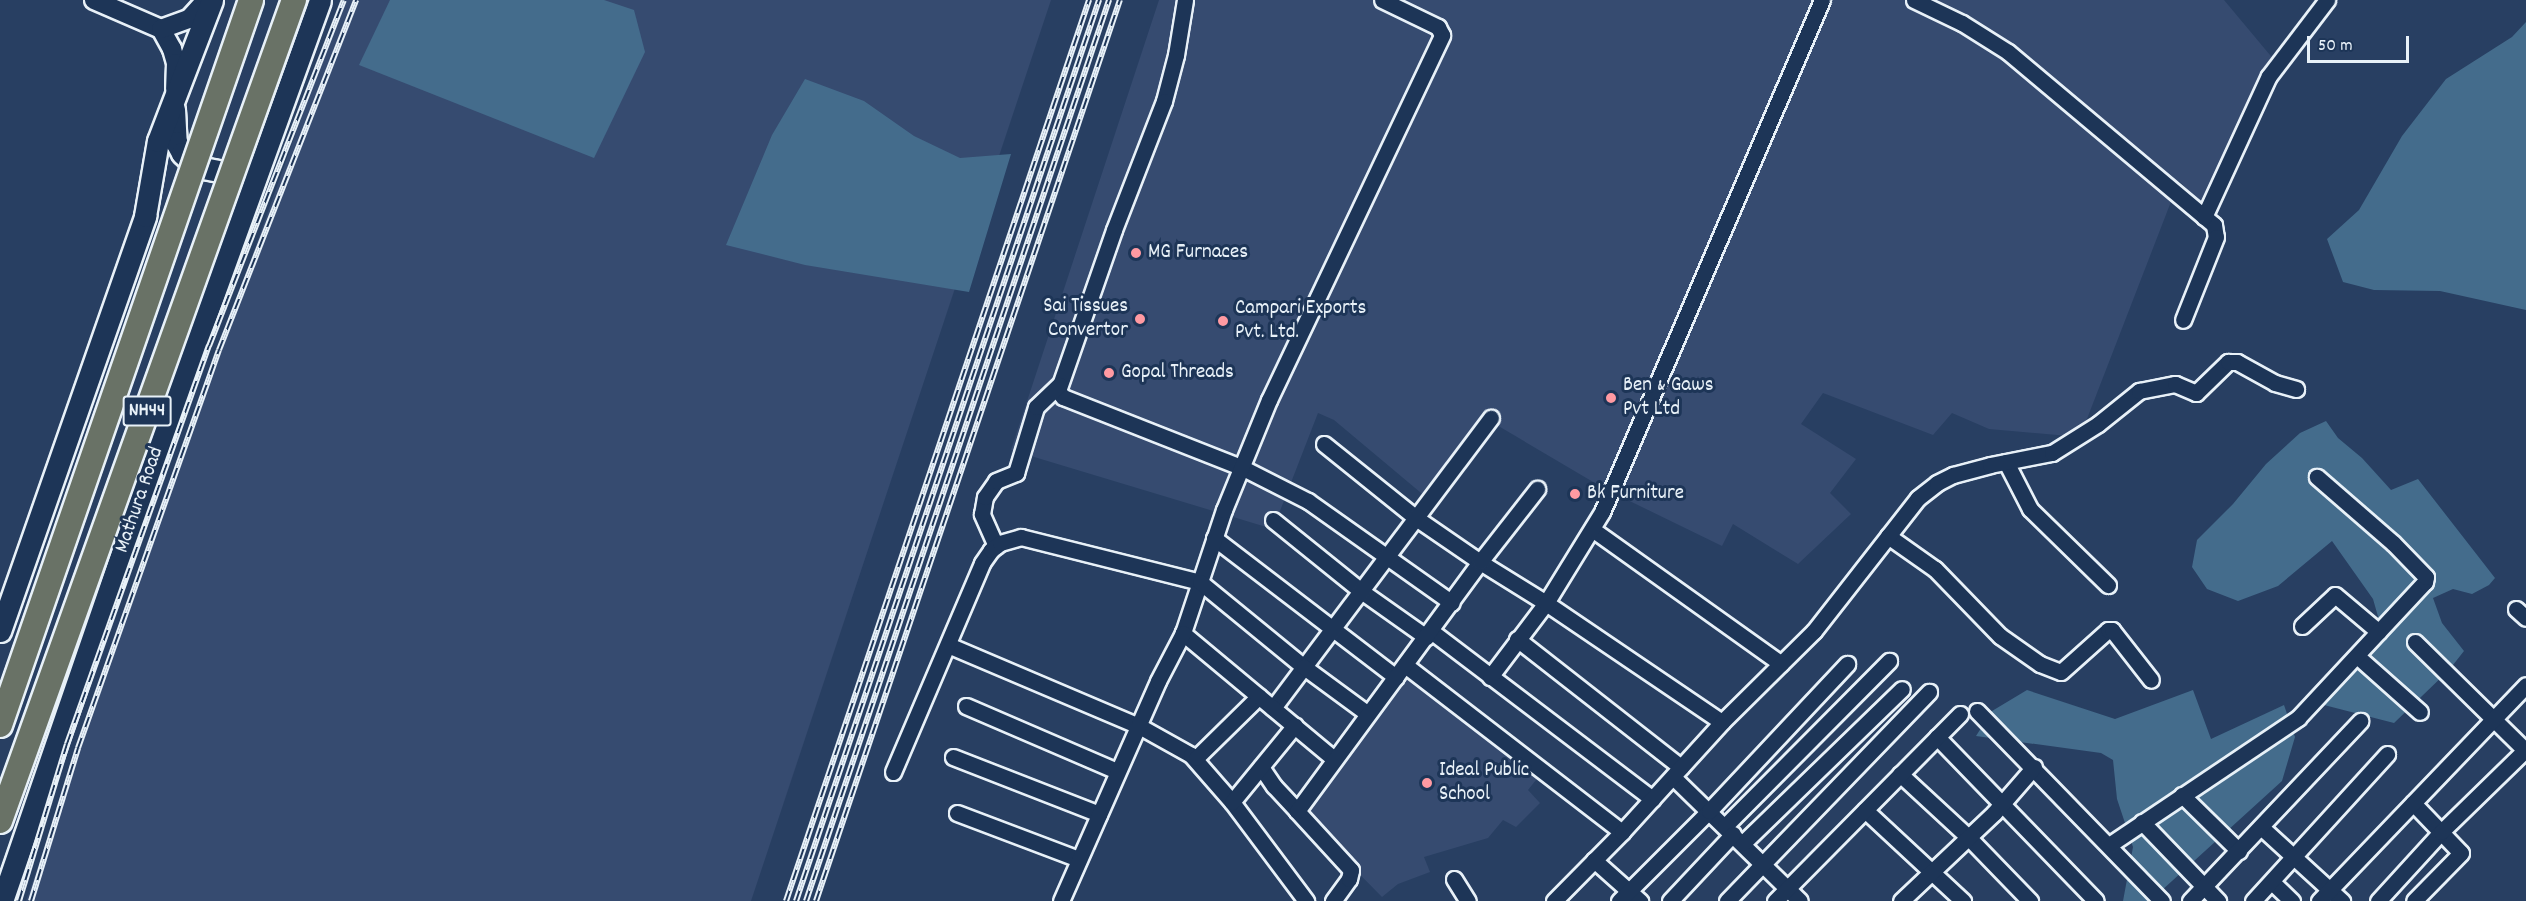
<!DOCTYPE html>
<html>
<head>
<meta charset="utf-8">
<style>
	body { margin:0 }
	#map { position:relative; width:2526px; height:901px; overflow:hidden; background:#283f62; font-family:Dekko,sans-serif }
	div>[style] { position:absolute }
	.built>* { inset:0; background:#364b70 }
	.water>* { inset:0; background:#446c8c }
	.roads { filter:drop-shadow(2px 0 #e8f1f8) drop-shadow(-2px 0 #e8f1f8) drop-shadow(0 2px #e8f1f8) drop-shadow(0 -2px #e8f1f8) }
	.minor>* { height:15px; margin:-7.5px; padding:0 7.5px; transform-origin:7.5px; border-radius:7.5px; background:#1d3557 }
	.tertiary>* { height:18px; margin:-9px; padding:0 9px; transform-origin:9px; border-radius:9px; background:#1d3557 }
	.secondary>* { height:21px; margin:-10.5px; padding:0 10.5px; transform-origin:10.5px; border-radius:10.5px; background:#1d3557 }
	.rail>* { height:6px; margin-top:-3px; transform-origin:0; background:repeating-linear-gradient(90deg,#1d3557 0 11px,#e8f1f8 0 22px); box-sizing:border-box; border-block:2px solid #e8f1f8 }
	.bridges { filter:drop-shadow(2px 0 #e8f1f8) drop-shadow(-2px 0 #e8f1f8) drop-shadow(0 2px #e8f1f8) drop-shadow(0 -2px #e8f1f8) }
	.trunk-bridge>* { height:24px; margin:-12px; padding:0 12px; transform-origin:12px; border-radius:12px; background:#697266 }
	.dots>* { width:16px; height:16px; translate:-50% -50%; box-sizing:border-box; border:3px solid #1d3557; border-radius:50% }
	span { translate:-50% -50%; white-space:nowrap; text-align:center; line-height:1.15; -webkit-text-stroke:6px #1d3557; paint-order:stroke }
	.shield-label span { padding:2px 4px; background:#1d3557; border:2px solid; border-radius:4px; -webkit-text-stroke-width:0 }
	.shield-label { font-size:20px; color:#e8f1f8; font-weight:700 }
	.poi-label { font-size:21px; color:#e8f1f8 }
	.left { translate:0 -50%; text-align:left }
	.right { translate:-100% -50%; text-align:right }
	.street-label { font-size:21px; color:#e8f1f8 }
	.scale { position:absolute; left:2307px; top:36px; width:102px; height:27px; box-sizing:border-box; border:3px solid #e8f1f8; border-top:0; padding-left:8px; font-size:18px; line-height:21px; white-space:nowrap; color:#e8f1f8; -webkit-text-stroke:4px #1d3557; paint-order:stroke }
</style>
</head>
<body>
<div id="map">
	<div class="built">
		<i style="clip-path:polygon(346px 0,1051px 0,751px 901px,26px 901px,110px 657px,337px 17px)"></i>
		<i style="clip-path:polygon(1159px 0,2224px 0,2280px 67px,2213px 214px,2179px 181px,2080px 437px,1989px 429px,1952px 413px,1933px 435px,1823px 393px,1801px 424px,1856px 459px,1830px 493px,1851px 514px,1798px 564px,1733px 524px,1722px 546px,1605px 489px,1495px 424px,1433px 503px,1334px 420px,1318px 413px,1273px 529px,1011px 450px)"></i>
		<i style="clip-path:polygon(1405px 676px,1540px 775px,1528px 790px,1540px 803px,1516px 827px,1503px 820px,1488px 838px,1424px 857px,1430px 872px,1398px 884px,1382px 897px,1307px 821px,1306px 807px)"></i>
	</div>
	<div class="water">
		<i style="clip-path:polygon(390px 0,604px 0,634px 10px,645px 52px,594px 158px,359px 65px)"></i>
		<i style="clip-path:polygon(2526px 22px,2526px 310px,2440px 291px,2374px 290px,2343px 282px,2327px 239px,2359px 210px,2402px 136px,2446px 79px,2512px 37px)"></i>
		<i style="clip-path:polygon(805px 79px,864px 101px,914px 136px,960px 158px,1011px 154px,969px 292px,805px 265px,726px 245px,772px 135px)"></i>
		<i style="clip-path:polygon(2326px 421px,2338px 438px,2362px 458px,2391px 490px,2418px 479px,2495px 578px,2489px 585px,2472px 594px,2453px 589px,2433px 598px,2442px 623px,2464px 651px,2449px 670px,2394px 723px,2324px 705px,2336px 684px,2383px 634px,2373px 599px,2332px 541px,2278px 586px,2238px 601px,2207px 589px,2192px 567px,2197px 540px,2233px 504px,2266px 464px,2300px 433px)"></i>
		<i style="clip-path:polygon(2027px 690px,2115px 719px,2193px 690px,2211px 739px,2284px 705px,2295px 737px,2282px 781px,2150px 901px,2123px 901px,2133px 847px,2117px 799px,2113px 760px,2101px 753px,1976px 736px,1992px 711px)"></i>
	</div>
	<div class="roads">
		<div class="minor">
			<i style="left:1185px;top:0;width:56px;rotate:99.3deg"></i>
			<i style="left:1176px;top:55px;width:48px;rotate:104.6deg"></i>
			<i style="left:1164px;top:101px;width:138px;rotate:111.2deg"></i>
			<i style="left:1114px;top:230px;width:170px;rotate:109.2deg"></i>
			<i style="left:1058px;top:391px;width:8px;rotate:50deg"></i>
			<i style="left:1063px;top:397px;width:191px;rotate:21.5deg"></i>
			<i style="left:1241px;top:467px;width:75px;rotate:26.9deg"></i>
			<i style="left:1308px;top:501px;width:176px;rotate:35.3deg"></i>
			<i style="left:1914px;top:0;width:53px;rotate:25.6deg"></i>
			<i style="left:1962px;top:23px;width:54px;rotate:32.2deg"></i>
			<i style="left:2008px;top:52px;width:269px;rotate:40deg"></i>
			<i style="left:2214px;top:225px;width:12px;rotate:81deg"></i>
			<i style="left:2216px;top:237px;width:89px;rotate:111.7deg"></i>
			<i style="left:2204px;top:217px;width:155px;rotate:-65.3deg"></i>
			<i style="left:2269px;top:76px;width:96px;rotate:-52.7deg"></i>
			<i style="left:1324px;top:444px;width:118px;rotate:38.8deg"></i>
			<i style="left:1416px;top:518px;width:78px;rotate:34.5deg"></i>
			<i style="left:1480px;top:562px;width:78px;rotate:31.8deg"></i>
			<i style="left:1546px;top:603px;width:212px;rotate:34.1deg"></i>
			<i style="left:2006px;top:462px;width:53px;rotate:62.9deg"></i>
			<i style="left:2030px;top:509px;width:109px;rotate:44.3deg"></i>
			<i style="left:1273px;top:520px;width:113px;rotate:38.9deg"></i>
			<i style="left:1361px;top:591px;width:80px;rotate:35.3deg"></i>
			<i style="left:1592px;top:529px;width:232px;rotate:35.5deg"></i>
			<i style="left:1888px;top:536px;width:57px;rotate:35.1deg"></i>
			<i style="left:1935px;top:569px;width:93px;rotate:45.9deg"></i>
			<i style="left:2000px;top:636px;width:49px;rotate:35deg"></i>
			<i style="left:2040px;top:664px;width:22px;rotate:21deg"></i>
			<i style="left:2061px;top:672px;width:63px;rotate:-41.8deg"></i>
			<i style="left:2108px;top:630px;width:4px"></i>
			<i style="left:2112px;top:630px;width:63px;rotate:52deg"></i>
			<i style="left:1214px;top:538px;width:229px;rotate:37.4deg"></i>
			<i style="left:996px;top:546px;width:35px;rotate:-114deg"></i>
			<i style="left:982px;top:514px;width:17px;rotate:-80deg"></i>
			<i style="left:985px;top:497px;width:19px;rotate:-55deg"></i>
			<i style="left:996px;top:481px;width:22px;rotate:-22deg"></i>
			<i style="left:1016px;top:473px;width:69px;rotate:-73.1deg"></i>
			<i style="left:1036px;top:407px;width:32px;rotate:-44deg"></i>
			<i style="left:2516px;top:609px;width:13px;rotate:42deg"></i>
			<i style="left:2302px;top:626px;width:45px;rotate:-43.2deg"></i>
			<i style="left:2335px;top:595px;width:57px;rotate:40.1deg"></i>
			<i style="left:1431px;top:631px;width:278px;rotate:37.2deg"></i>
			<i style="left:1517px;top:639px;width:208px;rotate:38deg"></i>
			<i style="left:2415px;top:642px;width:156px;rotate:44.5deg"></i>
			<i style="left:948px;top:645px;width:207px;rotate:23deg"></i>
			<i style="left:1139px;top:726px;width:60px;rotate:29.1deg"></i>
			<i style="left:1191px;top:755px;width:62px;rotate:48.9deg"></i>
			<i style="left:1232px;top:802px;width:124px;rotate:53.2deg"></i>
			<i style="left:2357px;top:656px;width:84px;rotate:41.6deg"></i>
			<i style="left:1405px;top:665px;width:274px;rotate:37.6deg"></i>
			<i style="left:1490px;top:677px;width:93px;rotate:-52.9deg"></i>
			<i style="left:1546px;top:603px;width:107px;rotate:-58.4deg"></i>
			<i style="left:1602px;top:512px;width:557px;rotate:-66.75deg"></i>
			<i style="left:966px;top:706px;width:164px;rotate:23.3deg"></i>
			<i style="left:1273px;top:708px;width:363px;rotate:-53.1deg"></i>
			<i style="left:1977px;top:711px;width:265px;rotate:45.8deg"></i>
			<i style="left:1937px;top:737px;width:228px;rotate:45.9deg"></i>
			<i style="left:953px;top:757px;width:157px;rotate:21.3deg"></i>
			<i style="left:1196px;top:758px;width:88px;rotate:-44.5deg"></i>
			<i style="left:1334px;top:759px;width:197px;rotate:-140.2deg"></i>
			<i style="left:1183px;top:633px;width:130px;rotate:-71.6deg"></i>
			<i style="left:1224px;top:510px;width:119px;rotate:-67.8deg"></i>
			<i style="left:1269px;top:400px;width:404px;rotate:-64.6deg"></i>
			<i style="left:1442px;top:35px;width:9px;rotate:-117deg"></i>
			<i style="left:1438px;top:27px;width:62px;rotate:-154.3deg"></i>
			<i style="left:1261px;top:767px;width:23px;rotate:56deg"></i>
			<i style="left:1274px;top:786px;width:34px;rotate:47deg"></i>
			<i style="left:893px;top:772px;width:227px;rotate:-66.9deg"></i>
			<i style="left:982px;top:563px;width:16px;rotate:-55deg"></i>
			<i style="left:991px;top:550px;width:11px;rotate:-38deg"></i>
			<i style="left:1000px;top:543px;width:22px;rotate:-16deg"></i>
			<i style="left:1021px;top:537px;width:185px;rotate:14.1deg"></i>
			<i style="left:1200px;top:582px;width:134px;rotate:39.3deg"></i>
			<i style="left:1304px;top:667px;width:79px;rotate:36.3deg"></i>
			<i style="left:1900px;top:774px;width:94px;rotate:42.8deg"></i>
			<i style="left:1969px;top:838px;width:88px;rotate:45.9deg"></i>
			<i style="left:1673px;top:777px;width:177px;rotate:44.3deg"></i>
			<i style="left:2182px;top:795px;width:80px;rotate:44.5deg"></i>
			<i style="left:1232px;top:802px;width:99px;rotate:-50.7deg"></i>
			<i style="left:2413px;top:803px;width:69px;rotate:46.2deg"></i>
			<i style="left:2461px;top:853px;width:67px;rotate:134.4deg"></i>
			<i style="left:1865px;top:810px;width:134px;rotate:42.9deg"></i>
			<i style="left:957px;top:813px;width:130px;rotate:20.7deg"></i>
			<i style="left:2142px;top:822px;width:110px;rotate:46.1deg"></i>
			<i style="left:1725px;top:826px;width:233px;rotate:-45.2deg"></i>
			<i style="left:2261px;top:827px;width:110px;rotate:42.4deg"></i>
			<i style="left:1743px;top:843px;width:221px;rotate:-44.1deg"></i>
			<i style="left:2109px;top:845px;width:228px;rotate:-33.9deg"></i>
			<i style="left:2298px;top:718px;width:186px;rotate:-47deg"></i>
			<i style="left:2425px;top:582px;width:5px;rotate:-79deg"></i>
			<i style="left:2426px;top:577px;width:47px;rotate:-134.1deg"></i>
			<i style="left:2393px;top:543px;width:101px;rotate:-139deg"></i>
			<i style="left:1594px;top:860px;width:62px;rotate:41.7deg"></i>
			<i style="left:1454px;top:879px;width:26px;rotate:58deg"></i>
			<i style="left:2272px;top:882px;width:28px;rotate:44deg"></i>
			<i style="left:1061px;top:901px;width:240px;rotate:-66.2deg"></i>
			<i style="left:1158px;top:681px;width:54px;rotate:-62.5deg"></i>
			<i style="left:1333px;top:901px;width:27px;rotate:-54deg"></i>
			<i style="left:1349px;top:879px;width:9px;rotate:-77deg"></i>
			<i style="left:1351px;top:870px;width:80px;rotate:-132.5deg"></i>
			<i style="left:1297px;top:811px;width:309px;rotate:-53.7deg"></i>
			<i style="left:1480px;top:562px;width:93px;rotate:-52deg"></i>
			<i style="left:1554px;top:901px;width:97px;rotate:-45.4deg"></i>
			<i style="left:1622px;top:832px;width:149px;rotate:-47.7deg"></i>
			<i style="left:1722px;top:722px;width:129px;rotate:-44.7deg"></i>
			<i style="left:1814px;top:631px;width:169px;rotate:-52deg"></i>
			<i style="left:1918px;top:498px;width:24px;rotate:-38deg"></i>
			<i style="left:1937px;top:483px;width:18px;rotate:-27deg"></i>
			<i style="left:1953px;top:475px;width:38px;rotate:-15deg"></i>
			<i style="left:1990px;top:465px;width:63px;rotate:-11deg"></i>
			<i style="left:2052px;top:453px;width:54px;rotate:-32.2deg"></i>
			<i style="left:2098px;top:424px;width:53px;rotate:-38.8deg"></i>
			<i style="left:2139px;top:391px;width:37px;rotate:-11deg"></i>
			<i style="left:2175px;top:384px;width:23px;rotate:23deg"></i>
			<i style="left:2196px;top:393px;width:45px;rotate:-44.1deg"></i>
			<i style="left:2228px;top:362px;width:9px"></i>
			<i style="left:2237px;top:362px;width:43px;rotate:28.9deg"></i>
			<i style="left:2275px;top:383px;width:22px;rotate:16deg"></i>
			<i style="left:1619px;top:901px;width:127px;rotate:-45deg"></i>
			<i style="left:1709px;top:811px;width:202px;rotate:-46.8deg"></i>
			<i style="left:1670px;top:901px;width:92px;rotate:-46.8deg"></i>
			<i style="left:1727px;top:901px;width:291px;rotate:-46deg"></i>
			<i style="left:1775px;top:901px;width:263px;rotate:-45.3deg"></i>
			<i style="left:1901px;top:901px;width:128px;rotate:-43.4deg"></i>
			<i style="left:1994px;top:813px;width:61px;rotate:-49deg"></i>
			<i style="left:2190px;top:901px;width:248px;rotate:-46.6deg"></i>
			<i style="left:2253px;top:901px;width:199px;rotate:-47.6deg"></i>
			<i style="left:2319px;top:901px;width:299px;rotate:-46.2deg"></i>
			<i style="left:2378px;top:901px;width:93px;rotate:-47.6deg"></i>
			<i style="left:2441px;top:832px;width:117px;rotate:-44.3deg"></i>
		</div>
		<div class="tertiary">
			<i style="left:94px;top:0;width:73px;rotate:23.4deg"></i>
			<i style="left:161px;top:29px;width:23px;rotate:61deg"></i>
			<i style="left:172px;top:49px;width:15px;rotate:74deg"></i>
			<i style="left:176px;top:63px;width:26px;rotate:92deg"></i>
			<i style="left:161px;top:29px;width:30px;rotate:-20deg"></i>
			<i style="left:189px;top:19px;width:25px;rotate:-48deg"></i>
		</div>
		<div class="secondary">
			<i style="left:174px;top:109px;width:33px;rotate:87deg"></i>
			<i style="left:176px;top:142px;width:13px;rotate:61deg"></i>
			<i style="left:182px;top:153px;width:13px;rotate:45deg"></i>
			<i style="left:191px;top:162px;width:13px;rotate:27deg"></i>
			<i style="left:203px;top:168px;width:20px;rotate:11deg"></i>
			<i style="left:223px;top:172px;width:23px;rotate:-15deg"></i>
			<i style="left:0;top:631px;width:440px;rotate:-70.7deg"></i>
			<i style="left:145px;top:216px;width:76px;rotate:-80.2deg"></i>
			<i style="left:158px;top:141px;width:151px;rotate:-69deg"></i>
			<i style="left:2px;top:901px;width:479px;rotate:-71deg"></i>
			<i style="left:158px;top:448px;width:476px;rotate:-70.1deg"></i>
		</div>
	</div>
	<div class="rail">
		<i style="left:19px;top:901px;width:164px;rotate:-73deg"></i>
		<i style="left:67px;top:744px;width:423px;rotate:-70.4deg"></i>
		<i style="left:209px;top:346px;width:371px;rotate:-68.7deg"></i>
		<i style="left:31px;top:901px;width:160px;rotate:-72.9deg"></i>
		<i style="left:78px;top:748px;width:422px;rotate:-70.5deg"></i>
		<i style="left:219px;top:350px;width:376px;rotate:-68.6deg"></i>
		<i style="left:786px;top:901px;width:951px;rotate:-71.41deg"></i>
		<i style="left:796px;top:901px;width:951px;rotate:-71.41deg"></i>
		<i style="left:806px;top:901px;width:951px;rotate:-71.41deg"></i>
		<i style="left:816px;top:901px;width:951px;rotate:-71.36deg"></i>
	</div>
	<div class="bridges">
		<div class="trunk-bridge">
			<i style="left:0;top:725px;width:767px;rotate:-70.9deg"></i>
			<i style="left:0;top:821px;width:872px;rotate:-70.3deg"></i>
		</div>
	</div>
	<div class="dots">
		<i style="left:1136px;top:253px;background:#ff9aa2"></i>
		<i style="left:1140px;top:319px;background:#ff9aa2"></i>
		<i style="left:1223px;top:321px;background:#ff9aa2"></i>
		<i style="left:1109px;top:373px;background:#ff9aa2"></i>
		<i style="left:1611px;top:398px;background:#ff9aa2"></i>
		<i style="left:1575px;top:494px;background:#ff9aa2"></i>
		<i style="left:1427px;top:783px;background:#ff9aa2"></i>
	</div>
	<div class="shield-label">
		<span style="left:147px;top:411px">NH44</span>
	</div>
	<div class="poi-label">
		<span class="left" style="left:1148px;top:253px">MG Furnaces</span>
		<span class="right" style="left:1128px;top:319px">Sai Tissues<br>Convertor</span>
		<span class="left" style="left:1235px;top:321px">Campari Exports<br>Pvt. Ltd.</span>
		<span class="left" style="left:1121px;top:373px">Gopal Threads</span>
		<span class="left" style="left:1623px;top:398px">Ben &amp; Gaws<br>Pvt Ltd</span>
		<span class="left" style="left:1587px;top:494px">Bk Furniture</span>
		<span class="left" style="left:1439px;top:783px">Ideal Public<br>School</span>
	</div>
	<div class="street-label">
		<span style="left:140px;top:500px;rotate:-71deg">Mathura Road</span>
	</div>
	<div class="scale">50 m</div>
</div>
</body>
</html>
